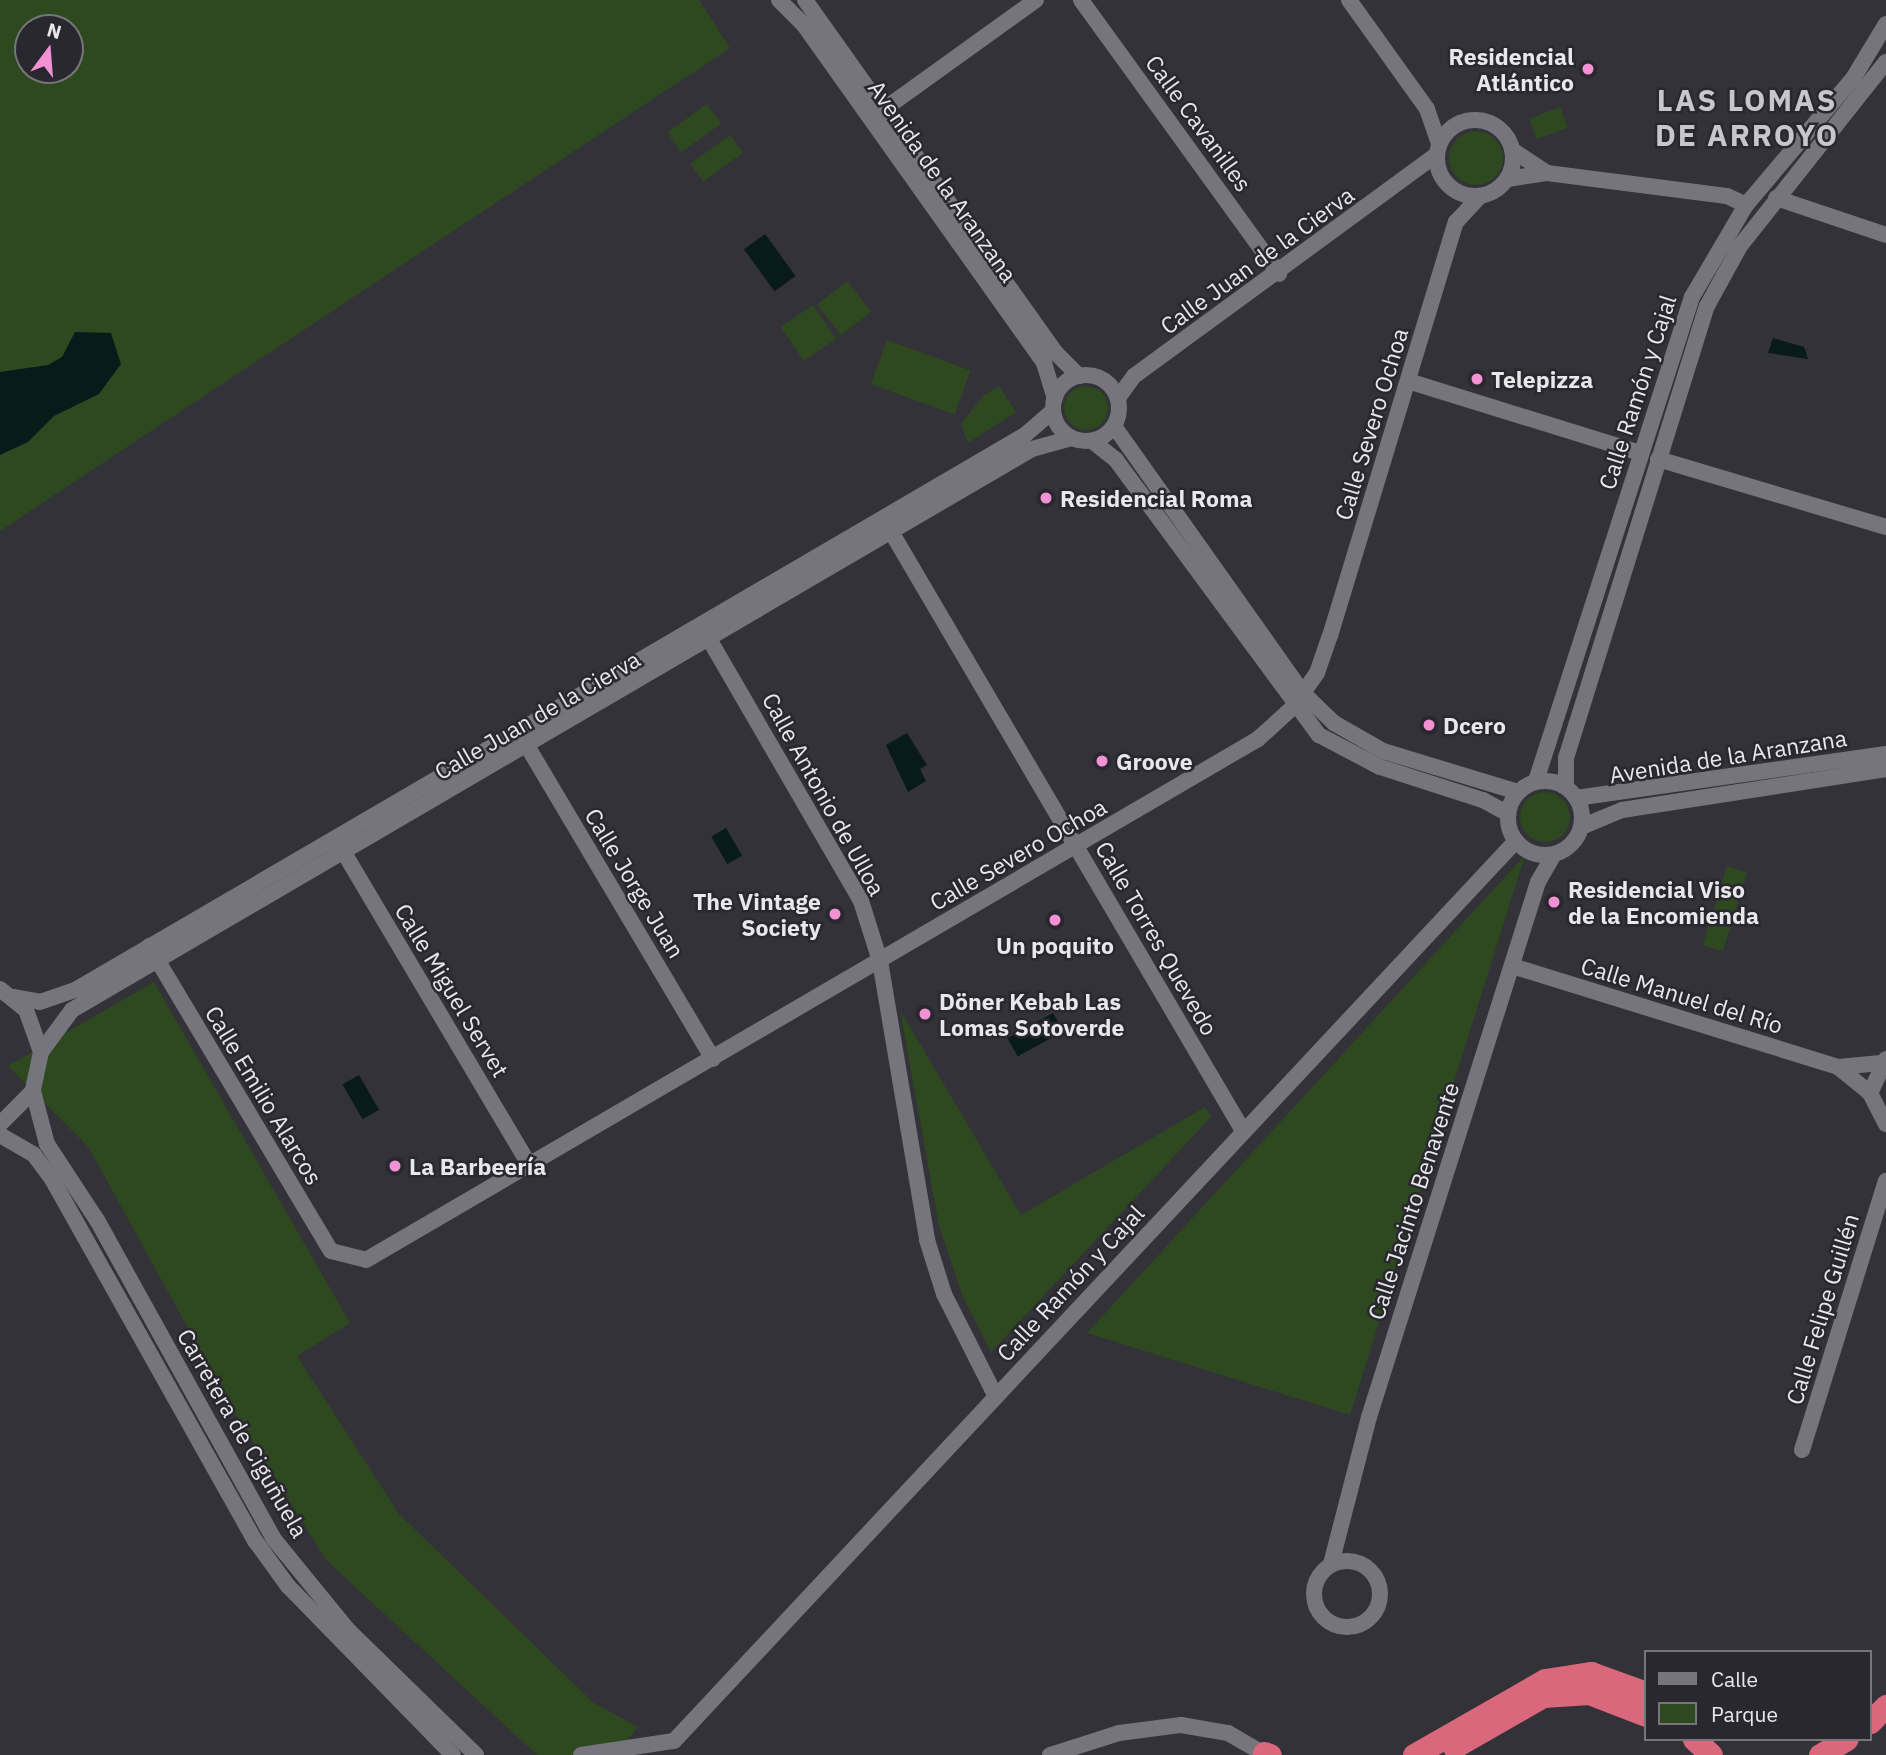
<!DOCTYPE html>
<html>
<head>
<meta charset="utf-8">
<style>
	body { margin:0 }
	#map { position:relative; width:1886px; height:1755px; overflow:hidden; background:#333238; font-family:"IBM Plex Sans",sans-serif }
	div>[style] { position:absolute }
	.green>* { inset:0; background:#2e4820; transform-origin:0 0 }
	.round { border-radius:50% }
	.water>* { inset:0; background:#091a1b; transform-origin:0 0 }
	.minor>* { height:16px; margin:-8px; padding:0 8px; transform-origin:8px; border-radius:8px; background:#76747c }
	.minor>.ring { margin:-8px; padding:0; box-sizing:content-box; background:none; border:16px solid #76747c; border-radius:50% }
	.highway>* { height:23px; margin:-11.5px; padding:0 11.5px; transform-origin:11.5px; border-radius:11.5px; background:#da687c }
	.dots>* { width:19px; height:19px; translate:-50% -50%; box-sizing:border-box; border:4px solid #29282e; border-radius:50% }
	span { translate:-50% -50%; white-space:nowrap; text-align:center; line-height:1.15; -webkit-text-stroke:5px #29282e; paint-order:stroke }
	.poi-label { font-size:23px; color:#e8e8ec; font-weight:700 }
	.right { translate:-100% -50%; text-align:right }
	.left { translate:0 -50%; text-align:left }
	.street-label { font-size:23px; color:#e8e8ec }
	.district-label { font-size:30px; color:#c7c6ce; font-weight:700; letter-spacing:2px }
	.legend { position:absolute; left:1644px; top:1650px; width:228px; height:91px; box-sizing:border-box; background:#29282e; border:2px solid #75757a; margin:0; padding:9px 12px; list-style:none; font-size:21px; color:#e8e8ec }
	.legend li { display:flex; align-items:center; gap:14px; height:35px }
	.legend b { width:35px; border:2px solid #75757a }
	.north { position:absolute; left:14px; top:14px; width:70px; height:70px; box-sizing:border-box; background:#29282e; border:2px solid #75757a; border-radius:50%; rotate:16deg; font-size:19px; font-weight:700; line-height:28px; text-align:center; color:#e8e8ec }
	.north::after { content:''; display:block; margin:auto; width:24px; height:32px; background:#f391d5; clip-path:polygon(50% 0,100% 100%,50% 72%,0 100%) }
</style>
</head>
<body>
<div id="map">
	<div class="green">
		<i style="clip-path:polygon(evenodd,0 0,699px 0,730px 48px,0 531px,0 0,28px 28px,70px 28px,70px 70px,28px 70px,28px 28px)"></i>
		<i style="left:707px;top:104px;width:24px;height:49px;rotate:54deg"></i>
		<i style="left:1560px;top:107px;width:22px;height:33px;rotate:69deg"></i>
		<i class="round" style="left:1449px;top:131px;width:54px;height:54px"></i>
		<i style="left:730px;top:135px;width:22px;height:49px;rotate:54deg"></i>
		<i style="left:847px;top:281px;width:39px;height:38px;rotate:52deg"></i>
		<i style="left:813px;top:305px;width:41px;height:39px;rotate:56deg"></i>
		<i style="left:887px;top:340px;width:89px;height:47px;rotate:20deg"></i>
		<i style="clip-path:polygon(999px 386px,1016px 412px,968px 443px,961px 424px,983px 396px)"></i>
		<i class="round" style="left:1064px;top:386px;width:44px;height:44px"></i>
		<i class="round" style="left:1520px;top:792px;width:50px;height:50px"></i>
		<i style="clip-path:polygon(1525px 855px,1350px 1415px,1087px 1333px)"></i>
		<i style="left:1727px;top:866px;width:21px;height:83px;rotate:17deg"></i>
		<i style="clip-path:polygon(154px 982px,350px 1323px,297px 1356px,399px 1514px,594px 1703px,638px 1727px,615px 1755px,537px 1755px,326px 1560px,234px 1412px,89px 1148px,8px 1066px)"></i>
		<i style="clip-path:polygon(900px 1010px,1021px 1215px,1205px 1107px,1211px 1117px,991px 1352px,963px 1297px,939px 1226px)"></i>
	</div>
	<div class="water">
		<i style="left:765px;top:234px;width:52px;height:26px;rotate:54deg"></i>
		<i style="clip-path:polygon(75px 332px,111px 333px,121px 364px,99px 394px,54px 416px,28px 442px,0 455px,0 372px,48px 365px,62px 357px)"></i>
		<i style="clip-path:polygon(1773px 338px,1804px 347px,1808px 359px,1768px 353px)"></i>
		<i style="clip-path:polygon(907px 733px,927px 765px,920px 769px,926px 781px,908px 792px,886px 745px)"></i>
		<i style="left:726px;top:828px;width:32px;height:17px;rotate:60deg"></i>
		<i style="left:1053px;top:1013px;width:21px;height:52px;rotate:61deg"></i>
		<i style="left:359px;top:1075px;width:40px;height:19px;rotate:60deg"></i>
	</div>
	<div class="minor">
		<i style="left:779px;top:0;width:35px;rotate:45deg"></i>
		<i style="left:804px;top:25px;width:415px;rotate:54.6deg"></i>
		<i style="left:1044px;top:363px;width:37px;rotate:73deg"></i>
		<i style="left:805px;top:0;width:432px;rotate:54.6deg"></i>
		<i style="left:1055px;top:352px;width:34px;rotate:45deg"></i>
		<i style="left:1081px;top:0;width:338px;rotate:54.1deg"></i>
		<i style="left:1349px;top:0;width:134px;rotate:54.4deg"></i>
		<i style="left:1427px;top:109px;width:37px;rotate:71deg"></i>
		<i style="left:876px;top:115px;width:197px;rotate:-35.7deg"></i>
		<i class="ring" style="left:1437px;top:120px;width:60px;height:60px"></i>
		<i style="left:1512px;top:150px;width:42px;rotate:33.3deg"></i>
		<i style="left:1507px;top:179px;width:40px;rotate:-8.5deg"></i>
		<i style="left:1547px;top:173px;width:181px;rotate:7.3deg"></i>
		<i style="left:1727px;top:196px;width:21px;rotate:25deg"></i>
		<i style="left:1776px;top:198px;width:116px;rotate:18.6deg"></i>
		<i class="ring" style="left:1053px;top:375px;width:50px;height:50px"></i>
		<i style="left:1408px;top:381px;width:243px;rotate:17.2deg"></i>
		<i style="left:1118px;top:398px;width:27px;rotate:-54deg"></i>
		<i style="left:1134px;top:376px;width:374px;rotate:-36.2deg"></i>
		<i style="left:1114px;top:426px;width:329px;rotate:54.7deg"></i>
		<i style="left:1304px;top:694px;width:42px;rotate:44deg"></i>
		<i style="left:1334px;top:723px;width:56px;rotate:29.7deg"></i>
		<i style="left:1383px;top:751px;width:141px;rotate:16.9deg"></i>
		<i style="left:1092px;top:441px;width:31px;rotate:38deg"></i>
		<i style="left:1116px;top:460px;width:342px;rotate:53.6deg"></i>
		<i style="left:1319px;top:735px;width:69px;rotate:27.7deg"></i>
		<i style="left:1380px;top:767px;width:108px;rotate:17.8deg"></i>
		<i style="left:1483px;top:800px;width:29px;rotate:29deg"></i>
		<i style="left:1658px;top:459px;width:238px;rotate:16.6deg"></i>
		<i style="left:886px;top:523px;width:703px;rotate:59.57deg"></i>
		<i style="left:705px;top:632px;width:311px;rotate:59.9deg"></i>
		<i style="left:861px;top:901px;width:63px;rotate:72.4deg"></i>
		<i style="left:880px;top:961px;width:283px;rotate:80.4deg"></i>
		<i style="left:927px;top:1240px;width:57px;rotate:72.5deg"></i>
		<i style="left:944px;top:1294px;width:115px;rotate:63.2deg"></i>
		<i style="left:523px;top:739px;width:372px;rotate:59.3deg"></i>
		<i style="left:1536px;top:781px;width:509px;rotate:-72.14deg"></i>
		<i style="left:1692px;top:297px;width:107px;rotate:-59.6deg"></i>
		<i style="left:1746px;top:205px;width:167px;rotate:-49.8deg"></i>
		<i style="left:1854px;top:77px;width:62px;rotate:-58.9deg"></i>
		<i class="ring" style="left:1508px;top:781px;width:58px;height:58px"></i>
		<i style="left:1566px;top:787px;width:29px;rotate:-90deg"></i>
		<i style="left:1566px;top:758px;width:473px;rotate:-72.7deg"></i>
		<i style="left:1707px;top:306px;width:68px;rotate:-61.2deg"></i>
		<i style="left:1740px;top:246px;width:235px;rotate:-51.6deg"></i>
		<i style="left:1576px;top:798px;width:313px;rotate:-8.1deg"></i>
		<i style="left:1581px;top:827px;width:44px;rotate:-22.5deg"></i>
		<i style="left:1622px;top:810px;width:267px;rotate:-8.8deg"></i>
		<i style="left:340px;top:846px;width:372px;rotate:59.3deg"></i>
		<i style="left:149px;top:946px;width:355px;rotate:59.2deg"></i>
		<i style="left:331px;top:1251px;width:36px;rotate:14deg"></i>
		<i style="left:366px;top:1260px;width:1033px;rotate:-30.29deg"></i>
		<i style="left:1258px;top:739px;width:47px;rotate:-42.4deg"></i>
		<i style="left:1293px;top:707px;width:42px;rotate:-54.8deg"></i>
		<i style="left:1317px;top:673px;width:39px;rotate:-71deg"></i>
		<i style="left:1330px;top:636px;width:433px;rotate:-73.1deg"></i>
		<i style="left:1456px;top:222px;width:35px;rotate:-47deg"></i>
		<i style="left:1512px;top:966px;width:341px;rotate:17.2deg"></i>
		<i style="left:1838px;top:1067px;width:41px;rotate:39.1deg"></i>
		<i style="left:0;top:989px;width:33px;rotate:39deg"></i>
		<i style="left:26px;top:1010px;width:45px;rotate:70.3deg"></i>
		<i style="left:41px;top:1052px;width:40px;rotate:102deg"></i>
		<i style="left:33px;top:1091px;width:47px;rotate:135deg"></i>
		<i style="left:13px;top:997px;width:27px;rotate:10deg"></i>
		<i style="left:40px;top:1002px;width:39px;rotate:-19deg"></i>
		<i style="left:77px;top:989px;width:1098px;rotate:-30.3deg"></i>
		<i style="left:1025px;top:435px;width:37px;rotate:-41deg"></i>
		<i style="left:41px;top:1052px;width:52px;rotate:-53.6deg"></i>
		<i style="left:72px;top:1010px;width:1112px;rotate:-30.3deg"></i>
		<i style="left:1032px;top:449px;width:41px;rotate:-15.4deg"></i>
		<i style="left:1886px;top:1059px;width:38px;rotate:115deg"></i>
		<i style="left:1870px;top:1093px;width:35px;rotate:63deg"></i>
		<i style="left:1838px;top:1067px;width:43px;rotate:-5.3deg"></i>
		<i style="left:33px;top:1091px;width:55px;rotate:75.2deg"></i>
		<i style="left:47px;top:1144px;width:91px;rotate:56.7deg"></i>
		<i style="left:97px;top:1220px;width:363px;rotate:61deg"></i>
		<i style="left:273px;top:1538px;width:119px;rotate:50.8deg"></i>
		<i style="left:348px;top:1630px;width:179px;rotate:44.3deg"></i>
		<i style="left:0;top:1135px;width:39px;rotate:30deg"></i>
		<i style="left:34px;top:1155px;width:30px;rotate:53deg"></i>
		<i style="left:52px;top:1179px;width:416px;rotate:60.7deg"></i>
		<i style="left:256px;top:1542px;width:54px;rotate:54deg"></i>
		<i style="left:288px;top:1586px;width:236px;rotate:45.7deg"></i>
		<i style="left:1802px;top:1450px;width:282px;rotate:-72.7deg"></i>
		<i class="ring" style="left:1314px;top:1561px;width:50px;height:50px"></i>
		<i style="left:1331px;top:1564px;width:152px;rotate:-75.5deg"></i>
		<i style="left:1369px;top:1417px;width:561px;rotate:-72.47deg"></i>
		<i style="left:1538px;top:882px;width:32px;rotate:-60deg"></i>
		<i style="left:581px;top:1755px;width:94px;rotate:-8.6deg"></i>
		<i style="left:674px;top:1741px;width:1232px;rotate:-46.91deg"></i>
		<i style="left:1050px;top:1755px;width:72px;rotate:-17.7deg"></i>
		<i style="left:1119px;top:1733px;width:63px;rotate:-7.4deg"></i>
		<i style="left:1181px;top:1725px;width:48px;rotate:9.7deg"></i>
		<i style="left:1228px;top:1733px;width:44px;rotate:30.1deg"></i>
	</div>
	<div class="highway">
		<i style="left:1870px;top:1722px;width:23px;rotate:-45deg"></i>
		<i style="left:1694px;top:1739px;width:23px;rotate:43deg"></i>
		<i style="left:1454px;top:1747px;width:103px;rotate:-29.8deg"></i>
		<i style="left:1543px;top:1696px;width:46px;rotate:-3.7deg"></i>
		<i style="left:1589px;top:1693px;width:61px;rotate:21.1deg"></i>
		<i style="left:1264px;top:1753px;width:6px;rotate:18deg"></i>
		<i style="left:1414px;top:1755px;width:151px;rotate:-29.8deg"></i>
		<i style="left:1545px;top:1680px;width:47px;rotate:-8.7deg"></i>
		<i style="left:1591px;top:1673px;width:59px;rotate:20deg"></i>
		<i style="left:1820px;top:1755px;width:31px;rotate:-31deg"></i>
	</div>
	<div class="dots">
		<i style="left:1588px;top:69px;background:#f391d5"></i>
		<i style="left:1477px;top:379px;background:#f391d5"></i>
		<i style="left:1046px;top:498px;background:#f391d5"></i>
		<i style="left:1429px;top:725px;background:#f391d5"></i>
		<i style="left:1102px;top:761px;background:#f391d5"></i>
		<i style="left:1554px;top:902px;background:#f391d5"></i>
		<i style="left:835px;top:914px;background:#f391d5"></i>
		<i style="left:1055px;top:920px;background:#f391d5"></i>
		<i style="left:925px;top:1014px;background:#f391d5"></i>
		<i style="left:395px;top:1166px;background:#f391d5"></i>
	</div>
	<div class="poi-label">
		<span class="right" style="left:1574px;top:69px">Residencial<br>Atlántico</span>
		<span class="left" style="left:1491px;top:379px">Telepizza</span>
		<span class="left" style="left:1060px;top:498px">Residencial Roma</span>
		<span class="left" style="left:1443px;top:725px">Dcero</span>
		<span class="left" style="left:1116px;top:761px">Groove</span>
		<span class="left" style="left:1568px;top:902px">Residencial Viso<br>de la Encomienda</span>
		<span class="right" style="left:821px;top:914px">The Vintage<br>Society</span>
		<span style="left:1055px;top:945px">Un poquito</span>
		<span class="left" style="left:939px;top:1014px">Döner Kebab Las<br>Lomas Sotoverde</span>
		<span class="left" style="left:409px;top:1166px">La Barbeería</span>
	</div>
	<div class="street-label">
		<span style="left:1199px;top:123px;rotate:54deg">Calle Cavanilles</span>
		<span style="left:943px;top:181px;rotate:55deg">Avenida de la Aranzana</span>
		<span style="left:1257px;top:260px;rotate:-36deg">Calle Juan de la Cierva</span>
		<span style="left:1637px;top:392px;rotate:-72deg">Calle Ramón y Cajal</span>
		<span style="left:1371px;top:424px;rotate:-73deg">Calle Severo Ochoa</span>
		<span style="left:537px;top:715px;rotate:-30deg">Calle Juan de la Cierva</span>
		<span style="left:1728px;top:756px;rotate:-9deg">Avenida de la Aranzana</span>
		<span style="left:824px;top:794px;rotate:61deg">Calle Antonio de Ulloa</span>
		<span style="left:1018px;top:854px;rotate:-30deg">Calle Severo Ochoa</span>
		<span style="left:635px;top:883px;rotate:59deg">Calle Jorge Juan</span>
		<span style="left:1157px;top:938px;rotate:60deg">Calle Torres Quevedo</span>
		<span style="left:452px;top:990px;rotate:59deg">Calle Miguel Servet</span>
		<span style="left:1682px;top:995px;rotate:17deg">Calle Manuel del Río</span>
		<span style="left:264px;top:1095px;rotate:59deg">Calle Emilio Alarcos</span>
		<span style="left:1413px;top:1201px;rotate:-72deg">Calle Jacinto Benavente</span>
		<span style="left:1070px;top:1283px;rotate:-47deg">Calle Ramón y Cajal</span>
		<span style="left:1822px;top:1309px;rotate:-73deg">Calle Felipe Guillén</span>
		<span style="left:243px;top:1433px;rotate:60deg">Carretera de Ciguñuela</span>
	</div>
	<div class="district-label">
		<span style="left:1747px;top:117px">LAS LOMAS<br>DE ARROYO</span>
	</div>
	<ul class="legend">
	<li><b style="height:9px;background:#76747c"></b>Calle</li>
	<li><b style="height:19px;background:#2e4820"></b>Parque</li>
	</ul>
	<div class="north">N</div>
</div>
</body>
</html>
